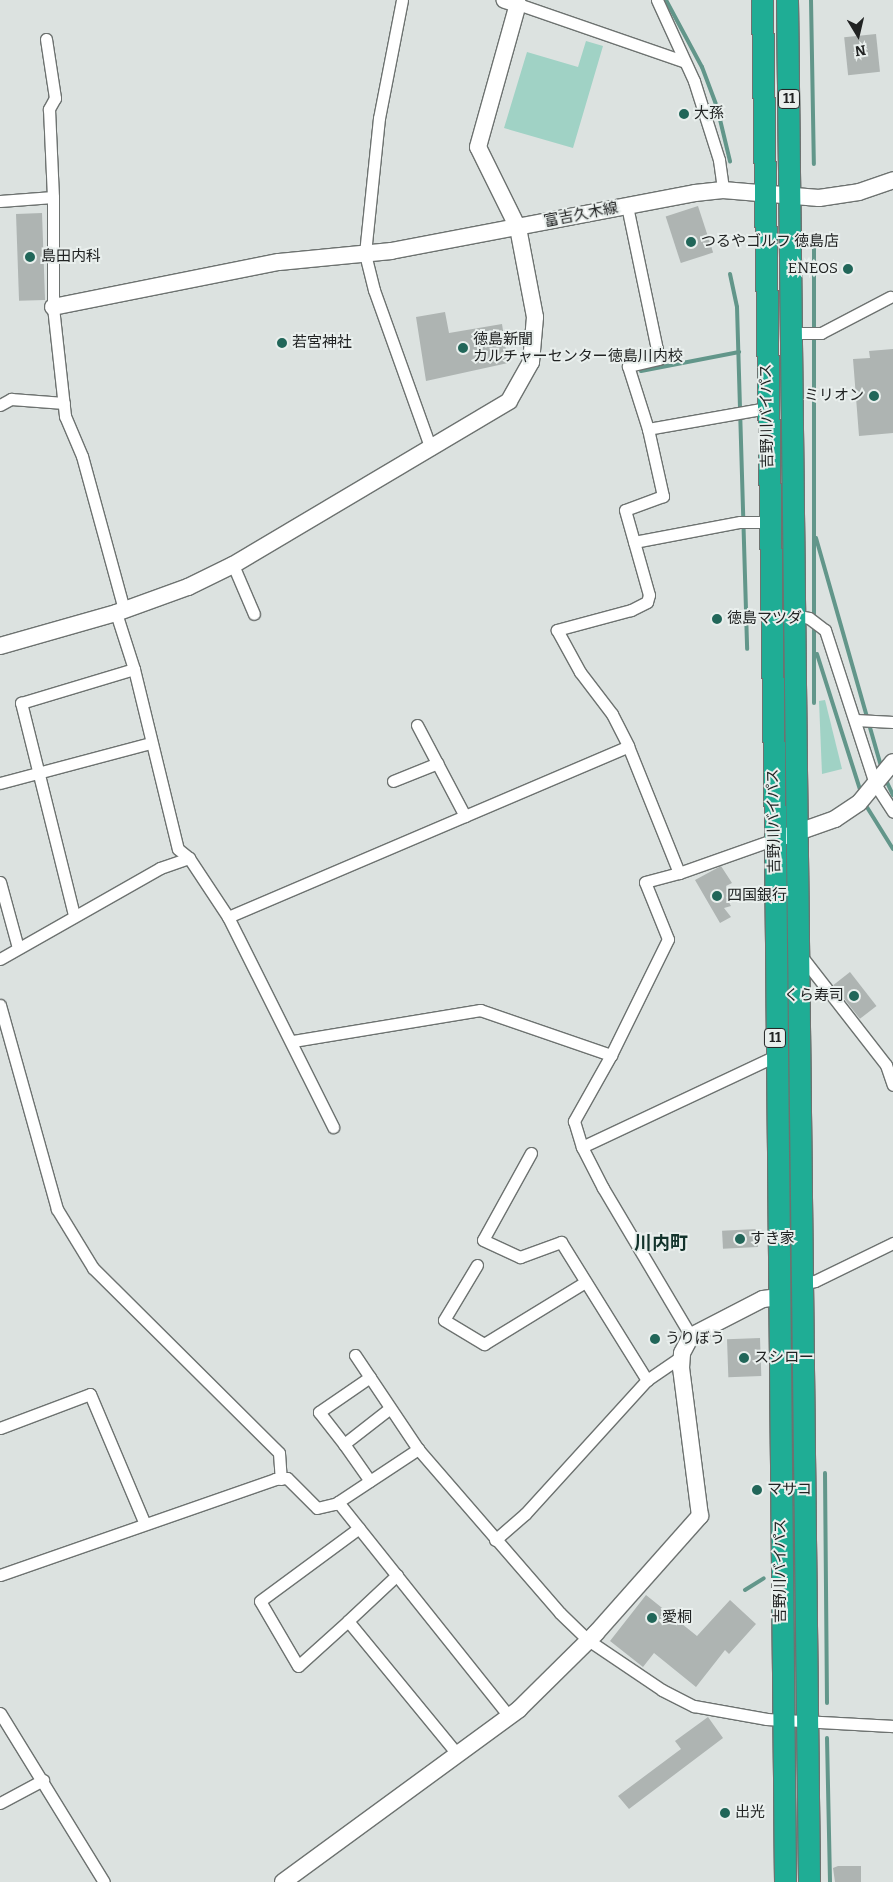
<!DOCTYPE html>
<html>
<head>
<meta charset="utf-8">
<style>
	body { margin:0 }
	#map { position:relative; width:893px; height:1882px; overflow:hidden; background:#dce2e0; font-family:Bitter,"Noto Sans JP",serif }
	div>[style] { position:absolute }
	.green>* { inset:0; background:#a0d2c5 }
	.stream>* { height:4px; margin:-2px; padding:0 2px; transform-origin:2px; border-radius:2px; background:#62968a }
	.building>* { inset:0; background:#aeb4b2; transform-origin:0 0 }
	.roads { filter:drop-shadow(1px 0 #6d7270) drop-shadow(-1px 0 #6d7270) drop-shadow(0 1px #6d7270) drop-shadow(0 -1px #6d7270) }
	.street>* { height:11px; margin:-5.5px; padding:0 5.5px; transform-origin:5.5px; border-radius:5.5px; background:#fff }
	.secondary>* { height:16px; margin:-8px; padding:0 8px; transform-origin:8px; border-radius:8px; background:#fff }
	.highway>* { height:21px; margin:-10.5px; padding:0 10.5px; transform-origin:10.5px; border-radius:10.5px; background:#1fad95 }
	.dots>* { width:14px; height:14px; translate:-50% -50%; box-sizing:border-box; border:2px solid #e9efed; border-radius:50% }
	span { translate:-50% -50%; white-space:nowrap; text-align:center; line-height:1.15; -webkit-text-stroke:4px #e9efed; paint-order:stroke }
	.shield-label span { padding:1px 4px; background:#e9efed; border:1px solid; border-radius:4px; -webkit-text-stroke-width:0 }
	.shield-label { font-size:14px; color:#212323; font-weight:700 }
	.poi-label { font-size:15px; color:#212323 }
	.left { translate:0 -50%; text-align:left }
	.right { translate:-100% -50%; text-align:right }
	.street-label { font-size:15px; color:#212323 }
	.quarter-label { font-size:18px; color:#13332c; font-weight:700 }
	.north { position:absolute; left:833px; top:10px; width:50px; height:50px; -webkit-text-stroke:4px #e9efed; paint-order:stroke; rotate:171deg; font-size:14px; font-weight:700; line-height:20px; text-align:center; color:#212323 }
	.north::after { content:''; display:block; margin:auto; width:18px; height:22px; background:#212323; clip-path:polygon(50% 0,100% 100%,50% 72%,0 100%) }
</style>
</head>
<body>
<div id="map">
	<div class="green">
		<i style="clip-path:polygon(586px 41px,603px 46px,573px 148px,504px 128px,527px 52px,578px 67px)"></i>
		<i style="clip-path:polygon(825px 700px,842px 769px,822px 774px,819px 701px)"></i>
	</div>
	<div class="stream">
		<i style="left:666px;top:0;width:76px;rotate:61.8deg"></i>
		<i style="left:702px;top:67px;width:43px;rotate:69.4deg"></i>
		<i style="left:717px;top:107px;width:56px;rotate:76.5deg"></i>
		<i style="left:811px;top:0;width:164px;rotate:89deg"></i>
		<i style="left:814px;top:246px;width:457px;rotate:90deg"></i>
		<i style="left:730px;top:274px;width:34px;rotate:78deg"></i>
		<i style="left:737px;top:307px;width:342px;rotate:88.3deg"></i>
		<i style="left:641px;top:371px;width:100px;rotate:-11deg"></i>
		<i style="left:816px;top:538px;width:240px;rotate:74.1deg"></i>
		<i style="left:817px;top:654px;width:146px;rotate:72.4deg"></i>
		<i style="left:885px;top:778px;width:19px;rotate:65deg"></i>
		<i style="left:865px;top:804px;width:53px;rotate:58.1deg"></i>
		<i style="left:825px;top:1473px;width:230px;rotate:89.5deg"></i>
		<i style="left:745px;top:1590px;width:22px;rotate:-32deg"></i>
		<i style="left:827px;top:1738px;width:144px;rotate:88.8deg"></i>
	</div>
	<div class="building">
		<i style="left:876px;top:34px;width:38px;height:32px;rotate:84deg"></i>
		<i style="left:698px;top:206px;width:49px;height:34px;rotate:72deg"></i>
		<i style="left:42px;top:213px;width:87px;height:26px;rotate:88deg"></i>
		<i style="clip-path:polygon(445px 312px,449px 333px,502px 324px,508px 363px,426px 381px,416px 317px)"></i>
		<i style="clip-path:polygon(893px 349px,893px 433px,859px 436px,853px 359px,870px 358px,869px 351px)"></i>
		<i style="clip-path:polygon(721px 866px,732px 883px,726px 886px,732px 894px,726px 897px,731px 906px,724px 908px,731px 917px,720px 923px,695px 880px)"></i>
		<i style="left:850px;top:972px;width:43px;height:21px;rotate:52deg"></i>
		<i style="left:757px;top:1229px;width:18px;height:35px;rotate:87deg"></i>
		<i style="left:760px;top:1338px;width:38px;height:33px;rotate:88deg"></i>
		<i style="clip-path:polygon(646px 1595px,697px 1636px,730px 1600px,756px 1624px,729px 1654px,725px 1650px,696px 1687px,654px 1653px,643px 1667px,610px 1641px)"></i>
		<i style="clip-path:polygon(708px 1717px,723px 1738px,629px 1809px,618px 1796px,681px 1749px,675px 1741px)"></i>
		<i style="clip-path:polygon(838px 1866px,861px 1866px,861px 1882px,835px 1882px,833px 1868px)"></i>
	</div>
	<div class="roads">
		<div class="street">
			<i style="left:402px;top:0;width:120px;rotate:101deg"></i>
			<i style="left:379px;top:118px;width:137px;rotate:95.9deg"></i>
			<i style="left:365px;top:254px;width:37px;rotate:76deg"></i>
			<i style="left:374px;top:290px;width:169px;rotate:70.3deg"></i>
			<i style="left:657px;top:0;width:89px;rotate:65.4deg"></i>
			<i style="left:694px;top:81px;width:83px;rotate:72.4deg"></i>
			<i style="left:719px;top:160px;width:30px;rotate:82deg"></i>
			<i style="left:518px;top:4px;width:175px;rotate:19.1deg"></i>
			<i style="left:46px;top:39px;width:60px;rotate:81.3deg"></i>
			<i style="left:55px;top:98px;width:13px;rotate:119deg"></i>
			<i style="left:49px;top:109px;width:88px;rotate:87.4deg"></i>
			<i style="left:0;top:201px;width:53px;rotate:-4.3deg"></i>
			<i style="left:53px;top:197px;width:110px;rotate:90deg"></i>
			<i style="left:53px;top:307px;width:110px;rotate:83.7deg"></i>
			<i style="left:65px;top:416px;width:43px;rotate:67deg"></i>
			<i style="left:82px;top:456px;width:160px;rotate:74.7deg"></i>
			<i style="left:627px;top:206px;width:156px;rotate:78.2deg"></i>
			<i style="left:659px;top:359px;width:32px;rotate:167deg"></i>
			<i style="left:628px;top:366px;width:66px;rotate:72.4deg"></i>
			<i style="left:648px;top:429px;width:69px;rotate:77.4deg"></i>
			<i style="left:663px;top:496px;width:40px;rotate:159.8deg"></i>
			<i style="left:625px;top:510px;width:88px;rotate:74.2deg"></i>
			<i style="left:649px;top:595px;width:7px;rotate:106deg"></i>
			<i style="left:647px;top:602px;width:18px;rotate:153deg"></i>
			<i style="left:631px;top:610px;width:77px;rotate:164.9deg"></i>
			<i style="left:557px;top:630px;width:48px;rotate:61.3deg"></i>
			<i style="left:580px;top:672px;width:53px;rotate:52.7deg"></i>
			<i style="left:612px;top:714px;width:36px;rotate:63deg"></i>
			<i style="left:792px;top:333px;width:29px"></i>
			<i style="left:821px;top:333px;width:78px;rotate:-27.6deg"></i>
			<i style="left:0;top:405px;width:13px;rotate:-29deg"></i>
			<i style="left:11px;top:399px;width:53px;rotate:4.3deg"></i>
			<i style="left:648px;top:429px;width:121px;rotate:-10deg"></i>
			<i style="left:634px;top:542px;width:108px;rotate:-10.7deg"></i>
			<i style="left:740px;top:522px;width:29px"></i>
			<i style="left:233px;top:565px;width:53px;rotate:66.8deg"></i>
			<i style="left:116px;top:613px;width:59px;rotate:72.2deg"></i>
			<i style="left:134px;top:669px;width:185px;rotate:76.3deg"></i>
			<i style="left:178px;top:849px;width:14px;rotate:39deg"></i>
			<i style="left:794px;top:615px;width:15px;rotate:11deg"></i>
			<i style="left:809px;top:618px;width:20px;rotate:37deg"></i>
			<i style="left:825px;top:630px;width:162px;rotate:72deg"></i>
			<i style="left:875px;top:784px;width:33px;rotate:57deg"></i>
			<i style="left:856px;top:720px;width:37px;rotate:3deg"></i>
			<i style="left:417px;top:725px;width:103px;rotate:62.2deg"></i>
			<i style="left:393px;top:781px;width:48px;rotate:-21.8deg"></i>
			<i style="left:0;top:783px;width:155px;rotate:-14.9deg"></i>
			<i style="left:0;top:882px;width:68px;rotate:74.7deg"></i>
			<i style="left:74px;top:915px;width:219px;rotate:-104deg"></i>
			<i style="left:21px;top:703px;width:118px;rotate:-16.7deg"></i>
			<i style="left:228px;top:917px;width:435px;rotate:-23.1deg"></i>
			<i style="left:628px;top:746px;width:137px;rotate:68.1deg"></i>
			<i style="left:679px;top:873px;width:102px;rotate:-19.5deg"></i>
			<i style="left:802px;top:957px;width:137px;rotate:52.1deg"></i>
			<i style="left:886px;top:1065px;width:21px;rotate:71deg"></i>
			<i style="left:0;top:959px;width:184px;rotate:-29.6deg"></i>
			<i style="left:160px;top:868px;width:31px;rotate:-19deg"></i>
			<i style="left:189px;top:858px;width:71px;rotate:56.5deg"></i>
			<i style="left:228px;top:917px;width:235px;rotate:63.4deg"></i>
			<i style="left:0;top:1005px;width:212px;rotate:74.4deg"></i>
			<i style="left:57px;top:1209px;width:69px;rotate:58.6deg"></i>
			<i style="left:93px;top:1268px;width:262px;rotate:44.8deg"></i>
			<i style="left:279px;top:1453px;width:26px;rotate:86deg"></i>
			<i style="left:293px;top:1041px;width:190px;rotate:-9.4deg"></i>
			<i style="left:480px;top:1010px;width:139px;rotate:19deg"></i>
			<i style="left:611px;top:1055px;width:76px;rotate:119.3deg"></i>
			<i style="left:574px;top:1121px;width:27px;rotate:73deg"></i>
			<i style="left:582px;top:1147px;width:46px;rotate:62.9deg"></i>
			<i style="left:603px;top:1188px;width:172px;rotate:59.3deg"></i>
			<i style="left:611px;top:1055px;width:129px;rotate:-63.8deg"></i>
			<i style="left:668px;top:939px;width:61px;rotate:-112deg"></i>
			<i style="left:645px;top:882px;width:35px;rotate:-15deg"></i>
			<i style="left:582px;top:1147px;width:213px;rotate:-25.2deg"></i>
			<i style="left:531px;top:1153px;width:99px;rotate:118.9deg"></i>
			<i style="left:483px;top:1240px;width:41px;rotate:24.7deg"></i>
			<i style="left:520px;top:1257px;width:44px;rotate:-20.1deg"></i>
			<i style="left:561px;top:1242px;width:163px;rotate:58.1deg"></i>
			<i style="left:477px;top:1265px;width:64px;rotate:121deg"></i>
			<i style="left:444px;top:1320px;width:47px;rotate:31deg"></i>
			<i style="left:484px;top:1344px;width:119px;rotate:-31.5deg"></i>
			<i style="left:802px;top:1284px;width:13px;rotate:-13deg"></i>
			<i style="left:815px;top:1281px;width:87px;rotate:-26deg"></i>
			<i style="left:355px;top:1355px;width:113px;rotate:56.2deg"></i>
			<i style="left:370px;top:1377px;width:62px;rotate:145.5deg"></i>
			<i style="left:319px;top:1412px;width:41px;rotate:52deg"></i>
			<i style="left:344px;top:1444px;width:58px;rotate:-38deg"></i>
			<i style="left:0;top:1428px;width:96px;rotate:-20.7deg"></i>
			<i style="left:90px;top:1394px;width:141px;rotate:67.1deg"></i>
			<i style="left:344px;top:1444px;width:45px;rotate:54.9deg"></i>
			<i style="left:338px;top:1502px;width:274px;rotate:51.4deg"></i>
			<i style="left:495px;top:1540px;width:40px;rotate:-41deg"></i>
			<i style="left:525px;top:1514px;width:181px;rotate:-47.7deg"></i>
			<i style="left:647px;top:1380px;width:42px;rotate:-34.4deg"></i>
			<i style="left:0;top:1575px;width:291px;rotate:-19.2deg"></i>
			<i style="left:275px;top:1479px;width:12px;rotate:-5deg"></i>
			<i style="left:287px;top:1478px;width:42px;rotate:45deg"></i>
			<i style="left:317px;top:1508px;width:18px;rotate:-13deg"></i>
			<i style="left:335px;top:1504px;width:100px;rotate:-33.5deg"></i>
			<i style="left:418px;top:1449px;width:217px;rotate:49.1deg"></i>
			<i style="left:560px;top:1613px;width:39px;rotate:44deg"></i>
			<i style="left:588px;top:1640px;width:89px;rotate:34deg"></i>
			<i style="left:662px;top:1690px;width:36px;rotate:27deg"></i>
			<i style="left:694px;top:1706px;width:74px;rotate:10.1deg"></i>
			<i style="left:767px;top:1719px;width:126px;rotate:3.2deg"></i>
			<i style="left:397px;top:1575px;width:67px;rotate:136.8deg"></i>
			<i style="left:348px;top:1621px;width:173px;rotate:50.6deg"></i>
			<i style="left:348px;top:1621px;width:67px;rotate:138deg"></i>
			<i style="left:298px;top:1666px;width:75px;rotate:-120.3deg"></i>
			<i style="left:260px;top:1601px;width:123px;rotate:-36.4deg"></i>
			<i style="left:0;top:1713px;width:198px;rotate:58.4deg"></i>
			<i style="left:0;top:1803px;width:49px;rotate:-28.1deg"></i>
		</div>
		<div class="secondary">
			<i style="left:53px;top:307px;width:230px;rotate:-11.3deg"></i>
			<i style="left:279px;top:262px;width:113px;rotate:-5.6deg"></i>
			<i style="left:391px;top:251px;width:309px;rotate:-10.8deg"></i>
			<i style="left:695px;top:193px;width:28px;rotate:-6deg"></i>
			<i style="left:723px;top:190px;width:96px;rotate:4.8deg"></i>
			<i style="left:819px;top:198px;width:40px;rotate:-8.5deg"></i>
			<i style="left:859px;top:192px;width:36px;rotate:-19deg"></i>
			<i style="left:0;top:646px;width:121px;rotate:-15.9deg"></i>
			<i style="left:116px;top:613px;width:77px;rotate:-19.9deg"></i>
			<i style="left:188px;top:587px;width:50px;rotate:-26.1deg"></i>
			<i style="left:233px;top:565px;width:321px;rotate:-30.7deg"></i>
			<i style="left:509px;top:401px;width:45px;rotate:-60.6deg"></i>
			<i style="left:531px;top:362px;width:45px;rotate:-84.9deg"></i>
			<i style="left:535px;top:317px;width:91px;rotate:-100.8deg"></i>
			<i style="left:518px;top:228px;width:90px;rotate:-116.3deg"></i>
			<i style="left:478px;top:147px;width:148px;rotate:-74.4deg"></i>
			<i style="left:518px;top:4px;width:14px;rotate:-163deg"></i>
			<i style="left:787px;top:836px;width:51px;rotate:-19.5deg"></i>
			<i style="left:835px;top:819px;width:29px;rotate:-34deg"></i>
			<i style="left:859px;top:803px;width:53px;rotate:-50.3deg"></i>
			<i style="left:283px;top:1882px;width:293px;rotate:-36.2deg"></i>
			<i style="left:519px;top:1709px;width:108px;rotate:-44.6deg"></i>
			<i style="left:596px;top:1633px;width:157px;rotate:-48.4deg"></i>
			<i style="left:700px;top:1516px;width:149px;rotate:-97.3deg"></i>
			<i style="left:681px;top:1368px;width:15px;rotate:-86deg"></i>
			<i style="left:682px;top:1353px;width:19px;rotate:-62deg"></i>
			<i style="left:691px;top:1336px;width:81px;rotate:-27.2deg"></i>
			<i style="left:763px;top:1299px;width:16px;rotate:-7deg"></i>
		</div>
		<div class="highway">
			<i style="left:762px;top:0;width:839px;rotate:89.11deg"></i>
			<i style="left:775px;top:839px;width:1043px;rotate:89.45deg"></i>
			<i style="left:787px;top:0;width:1882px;rotate:89.33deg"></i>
		</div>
	</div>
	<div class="dots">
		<i style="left:684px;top:114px;background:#216659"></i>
		<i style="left:691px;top:242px;background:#216659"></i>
		<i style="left:30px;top:257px;background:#216659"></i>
		<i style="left:848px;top:269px;background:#216659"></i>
		<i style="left:282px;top:343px;background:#216659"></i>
		<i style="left:463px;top:348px;background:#216659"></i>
		<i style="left:874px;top:396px;background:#216659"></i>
		<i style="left:717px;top:619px;background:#216659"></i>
		<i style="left:717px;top:896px;background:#216659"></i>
		<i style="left:854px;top:996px;background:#216659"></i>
		<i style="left:740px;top:1239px;background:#216659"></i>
		<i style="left:655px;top:1339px;background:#216659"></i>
		<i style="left:744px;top:1358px;background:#216659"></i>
		<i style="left:757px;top:1490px;background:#216659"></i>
		<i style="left:652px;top:1618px;background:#216659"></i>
		<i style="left:725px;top:1813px;background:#216659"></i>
	</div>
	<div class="shield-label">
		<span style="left:789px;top:99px">11</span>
		<span style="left:775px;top:1038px">11</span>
	</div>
	<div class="poi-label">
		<span class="left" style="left:694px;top:114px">大孫</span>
		<span class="left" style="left:701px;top:242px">つるやゴルフ 徳島店</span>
		<span class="left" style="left:41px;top:257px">島田内科</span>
		<span class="right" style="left:838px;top:269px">ENEOS</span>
		<span class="left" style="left:473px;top:348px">徳島新聞<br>カルチャーセンター徳島川内校</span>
		<span class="left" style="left:292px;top:343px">若宮神社</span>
		<span class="right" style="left:864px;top:396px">ミリオン</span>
		<span class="left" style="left:727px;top:619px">徳島マツダ</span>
		<span class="left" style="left:727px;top:896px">四国銀行</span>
		<span class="right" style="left:844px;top:996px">くら寿司</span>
		<span class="left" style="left:750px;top:1239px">すき家</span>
		<span class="left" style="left:665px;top:1339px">うりぼう</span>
		<span class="left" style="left:754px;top:1358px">スシロー</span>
		<span class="left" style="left:767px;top:1490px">マサコ</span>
		<span class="left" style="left:662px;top:1618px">愛桐</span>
		<span class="left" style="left:735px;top:1813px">出光</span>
	</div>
	<div class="street-label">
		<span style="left:581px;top:215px;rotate:-11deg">富吉久木線</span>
		<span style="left:767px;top:416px;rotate:-91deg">吉野川バイパス</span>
		<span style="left:774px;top:821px;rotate:-91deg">吉野川バイパス</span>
		<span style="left:781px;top:1571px;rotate:-90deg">吉野川バイパス</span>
	</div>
	<div class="quarter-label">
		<span style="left:661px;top:1243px">川内町</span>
	</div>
	<div class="north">N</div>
</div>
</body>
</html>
